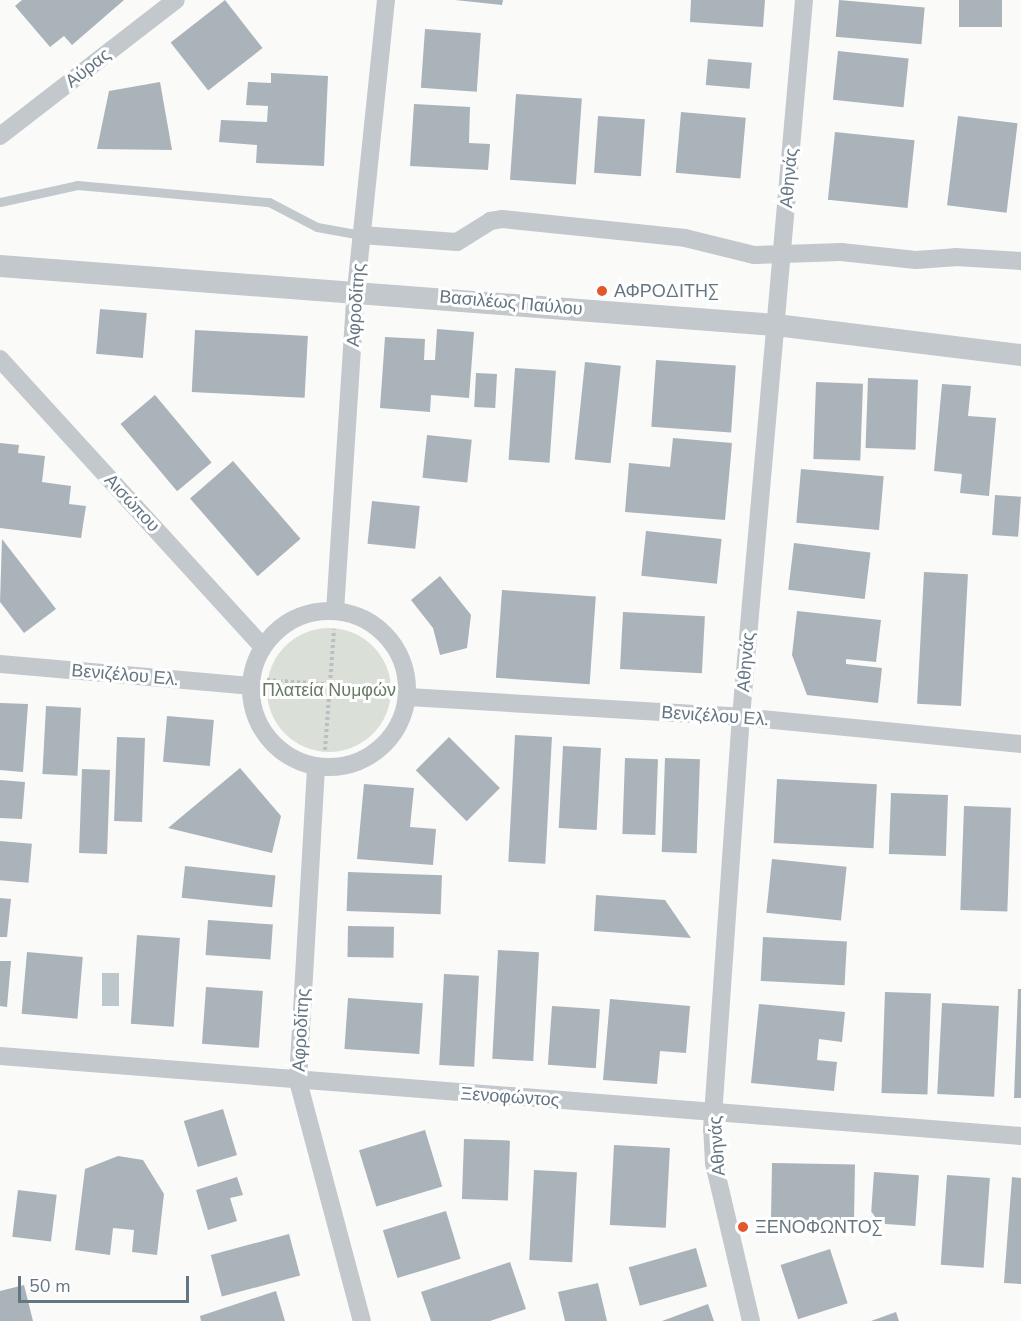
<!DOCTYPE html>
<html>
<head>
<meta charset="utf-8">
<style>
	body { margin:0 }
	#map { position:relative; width:1021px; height:1321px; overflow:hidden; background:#fafaf8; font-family:"Nunito Sans",sans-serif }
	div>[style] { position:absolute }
	.green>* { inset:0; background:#dadfd7 }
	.round { border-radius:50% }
	.water>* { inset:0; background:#bbc7cb; transform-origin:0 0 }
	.building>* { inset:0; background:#aab3b9; transform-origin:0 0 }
	.path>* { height:4px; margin-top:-2px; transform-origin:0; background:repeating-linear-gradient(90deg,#bbbfc2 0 3px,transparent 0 6px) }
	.service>* { height:9px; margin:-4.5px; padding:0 4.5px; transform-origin:4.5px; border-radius:4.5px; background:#c3c8cc }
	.minor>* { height:18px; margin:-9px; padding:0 9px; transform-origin:9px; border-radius:9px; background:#c3c8cc }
	.minor>.ring { margin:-9px; padding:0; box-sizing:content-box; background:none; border:18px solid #c3c8cc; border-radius:50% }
	.tertiary>* { height:22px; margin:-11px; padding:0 11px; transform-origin:11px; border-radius:11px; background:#c3c8cc }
	.dots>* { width:16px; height:16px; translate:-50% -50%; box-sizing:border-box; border:3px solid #fff; border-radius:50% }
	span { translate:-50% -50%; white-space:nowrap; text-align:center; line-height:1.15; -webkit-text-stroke:6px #fff; paint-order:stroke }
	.street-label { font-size:18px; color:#657683 }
	.poi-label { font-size:18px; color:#657683 }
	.left { translate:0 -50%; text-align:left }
	.park-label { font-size:18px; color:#687a64 }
	.scale { position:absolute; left:18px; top:1276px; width:171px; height:27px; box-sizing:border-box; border:3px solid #657683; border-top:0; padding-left:8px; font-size:18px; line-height:21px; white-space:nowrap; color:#657683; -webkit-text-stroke:4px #fff; paint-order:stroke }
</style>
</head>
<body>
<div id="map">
	<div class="green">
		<i class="round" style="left:267px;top:628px;width:124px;height:124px"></i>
	</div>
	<div class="water">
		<i style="left:102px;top:973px;width:17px;height:33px"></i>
	</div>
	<div class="building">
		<i style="clip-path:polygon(22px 0,124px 0,72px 45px,64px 36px,50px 47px,15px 6px)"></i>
		<i style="left:225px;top:0;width:61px;height:69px;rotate:52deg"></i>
		<i style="clip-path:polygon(455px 0,503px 0,502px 5px)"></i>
		<i style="clip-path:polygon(691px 0,765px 0,763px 27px,690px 22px)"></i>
		<i style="left:839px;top:0;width:86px;height:37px;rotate:5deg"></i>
		<i style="left:959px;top:0;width:43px;height:27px"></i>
		<i style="left:425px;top:29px;width:56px;height:59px;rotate:4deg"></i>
		<i style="left:838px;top:51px;width:71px;height:49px;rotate:6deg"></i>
		<i style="left:708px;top:59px;width:44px;height:26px;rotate:5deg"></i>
		<i style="clip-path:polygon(271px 73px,328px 76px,324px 166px,256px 163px,257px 145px,219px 142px,221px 120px,267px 122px,268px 106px,246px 105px,248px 82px,271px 83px)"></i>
		<i style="clip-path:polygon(160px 82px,172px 150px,97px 149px,109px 91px)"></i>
		<i style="left:516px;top:94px;width:66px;height:86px;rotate:4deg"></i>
		<i style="clip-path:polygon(414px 104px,470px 107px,469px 143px,490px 144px,488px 170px,410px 166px)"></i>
		<i style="left:681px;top:112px;width:65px;height:61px;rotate:5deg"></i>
		<i style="left:598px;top:116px;width:47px;height:57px;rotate:4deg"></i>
		<i style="left:958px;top:116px;width:60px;height:90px;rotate:7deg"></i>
		<i style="left:835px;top:132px;width:80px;height:68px;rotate:6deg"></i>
		<i style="left:100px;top:309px;width:47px;height:45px;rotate:5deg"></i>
		<i style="clip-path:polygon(437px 329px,474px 332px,469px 398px,431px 395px,430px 412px,380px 408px,385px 337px,425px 339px,424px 360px,435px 360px)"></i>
		<i style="left:195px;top:330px;width:113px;height:62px;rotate:3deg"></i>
		<i style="left:656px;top:360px;width:80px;height:67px;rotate:4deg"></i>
		<i style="left:585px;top:362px;width:36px;height:98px;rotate:6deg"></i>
		<i style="left:515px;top:368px;width:41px;height:92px;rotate:4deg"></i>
		<i style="left:476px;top:373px;width:21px;height:34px;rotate:3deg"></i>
		<i style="left:868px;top:378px;width:50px;height:70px;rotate:2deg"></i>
		<i style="left:816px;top:382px;width:47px;height:77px;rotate:2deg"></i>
		<i style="clip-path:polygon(942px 384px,971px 386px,968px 416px,996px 418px,989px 496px,960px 493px,962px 474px,934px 471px)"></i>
		<i style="left:155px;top:395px;width:88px;height:45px;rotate:50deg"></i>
		<i style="left:427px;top:435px;width:45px;height:43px;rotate:6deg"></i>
		<i style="clip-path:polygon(673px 438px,732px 443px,725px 520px,625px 512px,629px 463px,670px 467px)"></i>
		<i style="clip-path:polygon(0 443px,19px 445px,18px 453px,45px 456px,42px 482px,71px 486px,69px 504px,86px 506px,81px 538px,0 528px)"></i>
		<i style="left:233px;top:461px;width:103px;height:57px;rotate:49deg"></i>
		<i style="left:801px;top:469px;width:83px;height:54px;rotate:5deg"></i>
		<i style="left:995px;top:495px;width:26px;height:40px;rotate:4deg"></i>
		<i style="left:372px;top:501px;width:48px;height:43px;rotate:6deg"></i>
		<i style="left:646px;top:531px;width:76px;height:45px;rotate:6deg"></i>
		<i style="clip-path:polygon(2px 539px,56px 609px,24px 633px,0 602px)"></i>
		<i style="left:794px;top:543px;width:77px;height:47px;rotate:7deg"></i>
		<i style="left:924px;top:572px;width:44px;height:132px;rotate:3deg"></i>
		<i style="clip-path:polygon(440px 576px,471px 615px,467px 648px,440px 655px,433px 628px,411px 600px)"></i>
		<i style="left:502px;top:590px;width:94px;height:88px;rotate:4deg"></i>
		<i style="clip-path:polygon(797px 611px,881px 620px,876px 662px,846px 659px,846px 664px,882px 668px,878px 703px,807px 695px,792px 655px)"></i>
		<i style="left:623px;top:612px;width:82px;height:57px;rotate:3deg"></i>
		<i style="clip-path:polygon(0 703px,28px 704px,23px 772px,0 770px)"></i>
		<i style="left:46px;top:706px;width:35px;height:68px;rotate:3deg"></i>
		<i style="left:167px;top:716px;width:47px;height:46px;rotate:5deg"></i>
		<i style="left:515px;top:735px;width:37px;height:127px;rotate:3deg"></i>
		<i style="left:117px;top:737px;width:28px;height:84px;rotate:2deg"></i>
		<i style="left:449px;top:737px;width:72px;height:47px;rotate:45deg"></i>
		<i style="left:563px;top:746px;width:38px;height:82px;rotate:3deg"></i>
		<i style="left:625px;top:758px;width:33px;height:76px;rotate:2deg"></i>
		<i style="left:665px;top:758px;width:35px;height:94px;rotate:2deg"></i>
		<i style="clip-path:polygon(240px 768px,281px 816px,272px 853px,168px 828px)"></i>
		<i style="left:82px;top:769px;width:28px;height:84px;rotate:2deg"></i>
		<i style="left:777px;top:779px;width:100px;height:64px;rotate:3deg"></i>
		<i style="clip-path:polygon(0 780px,25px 782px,22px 819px,0 818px)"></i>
		<i style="clip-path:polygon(364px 784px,414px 788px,410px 827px,436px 829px,433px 865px,357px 859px)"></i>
		<i style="left:891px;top:793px;width:57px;height:61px;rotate:2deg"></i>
		<i style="left:964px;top:806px;width:47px;height:104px;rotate:2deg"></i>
		<i style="left:0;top:841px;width:32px;height:39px;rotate:5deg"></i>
		<i style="left:772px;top:859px;width:75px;height:54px;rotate:6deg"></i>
		<i style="left:185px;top:866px;width:91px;height:32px;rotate:6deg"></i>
		<i style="left:348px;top:872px;width:94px;height:39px;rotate:2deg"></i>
		<i style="clip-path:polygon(596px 895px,665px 900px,691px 938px,594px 931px)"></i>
		<i style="clip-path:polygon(0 898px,11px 899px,7px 937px,0 937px)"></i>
		<i style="left:208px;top:920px;width:65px;height:35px;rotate:4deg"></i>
		<i style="left:348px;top:926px;width:46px;height:31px;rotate:1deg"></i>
		<i style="left:137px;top:935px;width:43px;height:89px;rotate:4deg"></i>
		<i style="left:763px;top:937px;width:84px;height:44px;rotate:3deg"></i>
		<i style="left:498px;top:950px;width:41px;height:109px;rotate:3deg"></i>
		<i style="left:27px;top:952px;width:56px;height:62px;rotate:5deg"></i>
		<i style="clip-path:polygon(0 961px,11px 961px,7px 1007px,0 1006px)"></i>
		<i style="left:444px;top:974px;width:35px;height:91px;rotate:3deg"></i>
		<i style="left:206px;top:987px;width:57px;height:57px;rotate:4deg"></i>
		<i style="clip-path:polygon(1018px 989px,1021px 989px,1021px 1098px,1014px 1098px)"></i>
		<i style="left:885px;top:992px;width:46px;height:101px;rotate:2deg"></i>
		<i style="left:348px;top:998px;width:75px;height:51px;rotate:4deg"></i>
		<i style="clip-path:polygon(610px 999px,690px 1006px,686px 1053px,660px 1051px,657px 1084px,603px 1080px)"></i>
		<i style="left:942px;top:1003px;width:57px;height:91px;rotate:3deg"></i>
		<i style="clip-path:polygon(759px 1004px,845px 1012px,842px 1042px,819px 1039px,817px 1060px,837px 1062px,834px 1091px,751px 1083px)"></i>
		<i style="left:552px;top:1006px;width:48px;height:59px;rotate:4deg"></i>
		<i style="left:223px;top:1109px;width:48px;height:41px;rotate:73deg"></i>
		<i style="left:425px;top:1130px;width:59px;height:69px;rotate:73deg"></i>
		<i style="left:464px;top:1139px;width:46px;height:60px;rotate:2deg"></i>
		<i style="left:614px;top:1145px;width:56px;height:80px;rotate:3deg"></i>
		<i style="clip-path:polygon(118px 1156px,143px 1160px,164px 1194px,157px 1255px,132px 1252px,134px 1230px,113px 1228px,110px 1255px,75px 1250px,85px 1169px)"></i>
		<i style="left:772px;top:1163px;width:83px;height:58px;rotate:1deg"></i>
		<i style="left:534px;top:1170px;width:43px;height:90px;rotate:3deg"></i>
		<i style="left:874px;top:1172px;width:45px;height:51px;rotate:4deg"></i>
		<i style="left:947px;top:1175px;width:43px;height:90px;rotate:4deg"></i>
		<i style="clip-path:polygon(237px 1177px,243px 1195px,230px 1198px,237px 1221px,208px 1230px,196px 1190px)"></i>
		<i style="clip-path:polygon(1012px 1177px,1021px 1178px,1021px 1284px,1004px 1283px)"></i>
		<i style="left:18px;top:1190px;width:39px;height:47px;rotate:7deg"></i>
		<i style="left:446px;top:1211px;width:50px;height:66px;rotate:73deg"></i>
		<i style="left:289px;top:1234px;width:43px;height:81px;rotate:75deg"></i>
		<i style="left:696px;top:1248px;width:40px;height:70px;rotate:74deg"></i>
		<i style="left:830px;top:1249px;width:57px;height:52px;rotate:72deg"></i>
		<i style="clip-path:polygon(510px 1262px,526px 1309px,490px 1321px,431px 1321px,421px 1292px)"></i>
		<i style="clip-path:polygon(598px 1283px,607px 1321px,565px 1321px,558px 1292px)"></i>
		<i style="clip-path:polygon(24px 1285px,33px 1321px,0 1321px,0 1291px)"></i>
		<i style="clip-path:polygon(276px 1291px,285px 1321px,201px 1321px,200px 1316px)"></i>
		<i style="clip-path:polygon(708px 1304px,714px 1321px,662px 1321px)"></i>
		<i style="clip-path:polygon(896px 1312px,899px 1321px,871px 1321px)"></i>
	</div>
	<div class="path">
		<i style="left:267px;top:680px;width:124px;rotate:4.2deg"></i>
		<i style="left:325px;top:750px;width:121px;rotate:-85.7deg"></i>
	</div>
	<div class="service">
		<i style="left:0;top:202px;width:79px;rotate:-12.4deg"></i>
		<i style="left:77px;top:185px;width:193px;rotate:5.1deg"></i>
		<i style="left:269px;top:202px;width:54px;rotate:27.5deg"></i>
		<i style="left:317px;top:227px;width:45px;rotate:10.3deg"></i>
	</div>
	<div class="minor">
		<i style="left:0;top:136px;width:222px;rotate:-37.7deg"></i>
		<i style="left:361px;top:235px;width:96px;rotate:4.2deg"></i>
		<i style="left:457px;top:242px;width:39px;rotate:-32deg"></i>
		<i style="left:490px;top:221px;width:12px;rotate:-9deg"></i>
		<i style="left:502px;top:219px;width:184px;rotate:5.9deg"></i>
		<i style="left:685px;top:238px;width:71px;rotate:13.8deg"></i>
		<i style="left:754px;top:255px;width:87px;rotate:-2deg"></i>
		<i style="left:841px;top:252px;width:75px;rotate:6.1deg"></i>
		<i style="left:916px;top:260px;width:39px;rotate:-4deg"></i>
		<i style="left:955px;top:257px;width:66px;rotate:3.5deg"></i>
		<i style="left:0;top:359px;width:390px;rotate:47.6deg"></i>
		<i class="ring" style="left:251px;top:611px;width:138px;height:138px"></i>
		<i style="left:335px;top:611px;width:322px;rotate:-86.3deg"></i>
		<i style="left:356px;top:290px;width:292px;rotate:-84.1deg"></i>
		<i style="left:0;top:664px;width:251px;rotate:5deg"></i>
		<i style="left:408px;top:697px;width:334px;rotate:3.4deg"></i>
		<i style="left:741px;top:717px;width:281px;rotate:5.5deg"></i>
		<i style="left:316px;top:768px;width:314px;rotate:93.3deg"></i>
		<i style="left:298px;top:1081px;width:248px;rotate:75.1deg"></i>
		<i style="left:0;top:1056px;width:1024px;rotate:4.48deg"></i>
		<i style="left:751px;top:1321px;width:162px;rotate:-103.2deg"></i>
		<i style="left:714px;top:1163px;width:33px;rotate:-93deg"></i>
		<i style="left:712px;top:1130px;width:414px;rotate:-86deg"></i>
		<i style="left:741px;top:717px;width:720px;rotate:-84.98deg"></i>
	</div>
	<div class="tertiary">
		<i style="left:0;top:266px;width:778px;rotate:4.35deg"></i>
		<i style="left:776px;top:325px;width:247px;rotate:7deg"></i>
	</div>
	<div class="dots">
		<i style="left:602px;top:291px;background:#e4572e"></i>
		<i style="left:743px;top:1227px;background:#e4572e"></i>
	</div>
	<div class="street-label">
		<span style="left:88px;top:68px;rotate:-38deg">Αύρας</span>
		<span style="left:789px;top:178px;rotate:-85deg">Αθηνάς</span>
		<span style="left:511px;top:303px;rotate:5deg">Βασιλέως Παύλου</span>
		<span style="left:356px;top:305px;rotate:-86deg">Αφροδίτης</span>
		<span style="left:132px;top:503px;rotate:47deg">Αισώπου</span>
		<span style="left:746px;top:662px;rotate:-85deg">Αθηνάς</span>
		<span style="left:125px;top:675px;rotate:5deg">Βενιζέλου Ελ.</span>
		<span style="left:715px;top:716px;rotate:4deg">Βενιζέλου Ελ.</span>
		<span style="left:301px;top:1030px;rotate:-87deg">Αφροδίτης</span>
		<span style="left:510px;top:1097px;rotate:4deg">Ξενοφώντος</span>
		<span style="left:717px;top:1146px;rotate:-94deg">Αθηνάς</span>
	</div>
	<div class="poi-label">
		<span class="left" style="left:614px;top:291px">ΑΦΡΟΔΙΤΗΣ</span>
		<span class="left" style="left:755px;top:1227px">ΞΕΝΟΦΩΝΤΟΣ</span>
	</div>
	<div class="park-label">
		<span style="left:329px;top:690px">Πλατεία Νυμφών</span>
	</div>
	<div class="scale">50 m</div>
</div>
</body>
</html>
